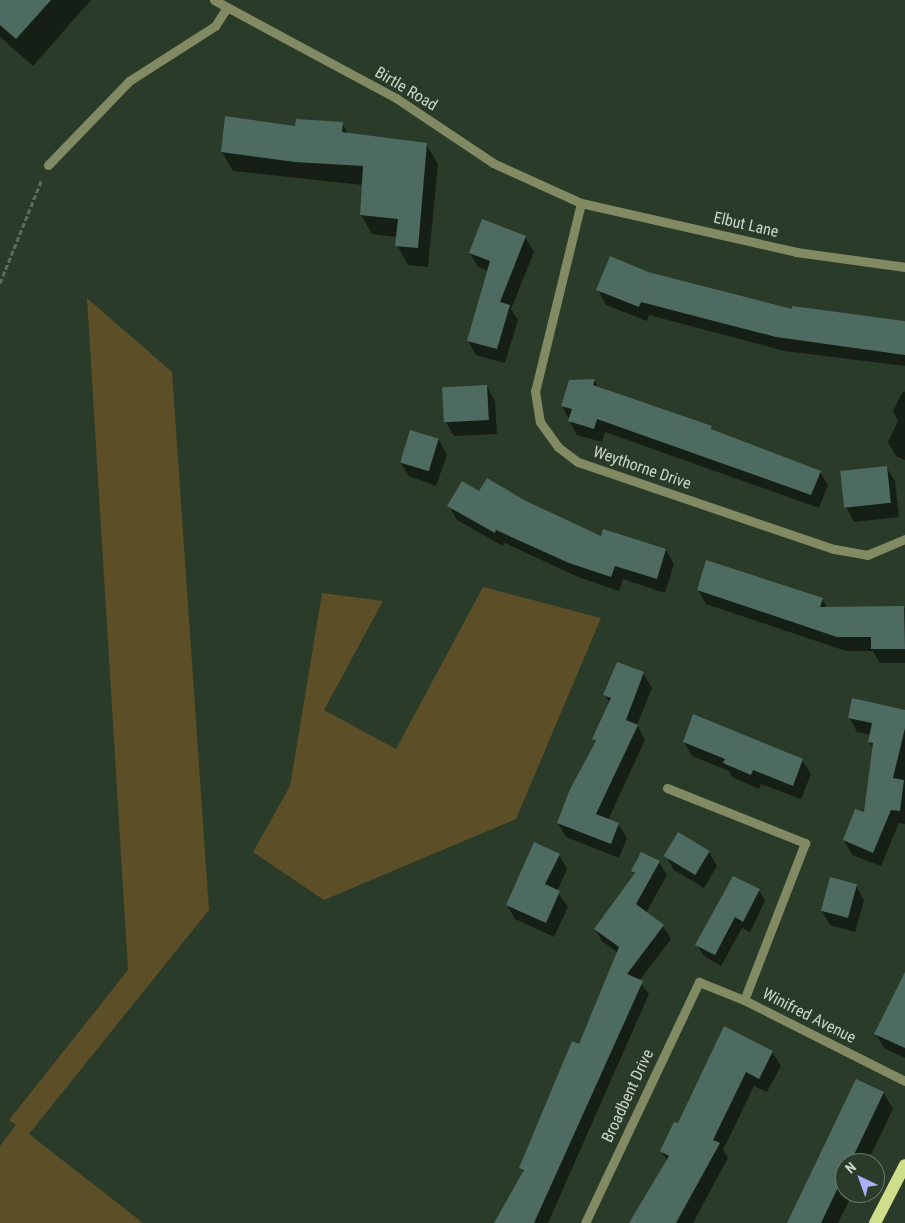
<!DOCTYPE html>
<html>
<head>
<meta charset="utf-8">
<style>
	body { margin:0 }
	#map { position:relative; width:905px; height:1223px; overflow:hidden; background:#2a3b29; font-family:"Roboto Condensed",sans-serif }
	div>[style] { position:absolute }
	.green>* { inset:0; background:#5c4e27 }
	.shadow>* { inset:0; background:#0007 }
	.building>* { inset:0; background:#4e6b61; transform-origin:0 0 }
	.path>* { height:3px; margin-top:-1.5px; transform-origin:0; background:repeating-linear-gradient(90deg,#5c6b5b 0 5px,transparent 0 7.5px) }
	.minor>* { height:9px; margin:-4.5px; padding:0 4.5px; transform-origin:4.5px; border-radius:4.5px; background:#828a63 }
	.major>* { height:12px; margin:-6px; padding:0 6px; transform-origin:6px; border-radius:6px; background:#cfde8b }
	span { translate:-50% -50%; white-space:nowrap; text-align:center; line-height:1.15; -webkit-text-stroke:4px #2a3b29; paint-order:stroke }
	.street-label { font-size:16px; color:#cbd6ca }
	.north { position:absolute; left:835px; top:1153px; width:50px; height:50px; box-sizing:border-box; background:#2a3b29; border:1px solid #6a7969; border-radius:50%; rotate:318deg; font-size:14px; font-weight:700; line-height:20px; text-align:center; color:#cbd6ca }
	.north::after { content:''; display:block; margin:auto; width:18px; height:22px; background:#a9b0fc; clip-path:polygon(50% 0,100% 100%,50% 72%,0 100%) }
</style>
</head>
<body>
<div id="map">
	<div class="green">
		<i style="clip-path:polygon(87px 298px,172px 372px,209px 910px,29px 1134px,143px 1223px,0 1223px,0 1146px,16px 1125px,9px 1120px,128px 970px)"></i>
		<i style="clip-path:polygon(483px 587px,601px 618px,516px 819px,324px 900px,253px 852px,290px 786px,322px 593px,383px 601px,324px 710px,396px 749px)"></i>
	</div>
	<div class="shadow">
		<i style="clip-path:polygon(0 0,91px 0,33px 66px,0 37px)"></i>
		<i style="clip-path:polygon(342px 123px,348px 134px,426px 144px,438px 164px,428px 267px,408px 265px,397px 245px,397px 237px,372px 234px,361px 215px,363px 185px,233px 171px,222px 152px,297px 127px)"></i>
		<i style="clip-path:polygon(525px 237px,534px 252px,511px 309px,518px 320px,505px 363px,476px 355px,468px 341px,488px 271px,478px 267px,470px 253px)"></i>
		<i style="clip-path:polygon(648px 273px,793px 311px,793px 307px,905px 321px,905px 366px,785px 351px,649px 315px,647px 321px,606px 305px,598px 290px)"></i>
		<i style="clip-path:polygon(594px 380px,599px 388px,711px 427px,714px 431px,820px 472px,828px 485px,819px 508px,605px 432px,602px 442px,577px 435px,562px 406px)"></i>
		<i style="clip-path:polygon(487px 386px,495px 401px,497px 434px,454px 436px,446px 422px)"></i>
		<i style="clip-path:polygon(903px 391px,905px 392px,905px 460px,896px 456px,888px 442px,898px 421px,893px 411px)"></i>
		<i style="clip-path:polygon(411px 431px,439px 440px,447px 455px,436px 486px,409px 476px,400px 462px)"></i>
		<i style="clip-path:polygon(886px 467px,895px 481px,899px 517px,854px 522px,846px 507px)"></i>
		<i style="clip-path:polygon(480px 493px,526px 502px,601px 537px,666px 550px,674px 564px,665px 593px,623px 579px,619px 591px,578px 577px,505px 543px,503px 546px,457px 520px,449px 506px)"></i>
		<i style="clip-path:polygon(698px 590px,822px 599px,827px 608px,905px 608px,905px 663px,880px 663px,873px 651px,846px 651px,706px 604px)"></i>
		<i style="clip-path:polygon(643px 673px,652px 688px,637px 725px,645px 740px,608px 820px,618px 824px,627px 838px,619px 858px,566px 837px,558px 823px,596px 743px,593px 739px,610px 703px,605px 695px)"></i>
		<i style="clip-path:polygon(905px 712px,905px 824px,899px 823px,881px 866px,852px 855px,844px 840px,865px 814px,874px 749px,869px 742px,871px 735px,857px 732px,849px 717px)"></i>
		<i style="clip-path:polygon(684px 742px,802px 760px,811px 774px,801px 799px,761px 784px,759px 789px,732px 777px,729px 771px,692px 756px)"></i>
		<i style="clip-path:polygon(709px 852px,717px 866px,704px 888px,674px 870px,666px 856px)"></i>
		<i style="clip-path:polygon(642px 853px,659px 862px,667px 875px,646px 913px,663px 926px,671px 939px,639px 981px,649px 994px,548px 1223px,497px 1223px,524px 1173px,521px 1168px,580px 1046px,618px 953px,602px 941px,595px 929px,635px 875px,632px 871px)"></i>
		<i style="clip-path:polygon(559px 855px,567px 869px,557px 891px,568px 907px,554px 937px,515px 919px,507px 905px)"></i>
		<i style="clip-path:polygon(856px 886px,864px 900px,855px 932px,830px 925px,822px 911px)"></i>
		<i style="clip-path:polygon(759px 890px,765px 901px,750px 932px,742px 928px,721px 966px,704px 956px,697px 945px)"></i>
		<i style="clip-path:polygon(905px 984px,905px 1058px,884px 1048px,876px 1034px)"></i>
		<i style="clip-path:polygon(725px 1027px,772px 1052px,781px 1066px,767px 1092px,754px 1086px,723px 1150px,728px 1158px,693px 1223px,630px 1223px,667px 1161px,662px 1151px,678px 1125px)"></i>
		<i style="clip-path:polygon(883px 1092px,893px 1109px,867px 1163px,845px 1163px,845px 1193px,853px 1193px,838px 1223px,789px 1223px)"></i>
	</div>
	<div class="building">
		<i style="clip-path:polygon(0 0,51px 0,16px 39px,0 25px)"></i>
		<i style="clip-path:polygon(225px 116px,295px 126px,296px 119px,343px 122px,342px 132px,427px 143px,418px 248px,395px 246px,398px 219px,360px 215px,363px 166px,295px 162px,221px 152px)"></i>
		<i style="clip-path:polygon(482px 219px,526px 236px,500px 302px,510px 305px,497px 349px,467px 341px,490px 261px,469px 253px)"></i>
		<i style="clip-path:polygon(610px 256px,648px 272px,792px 309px,792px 306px,905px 321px,905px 355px,776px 337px,641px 302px,639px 307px,596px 290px)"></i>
		<i style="clip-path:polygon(595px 379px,593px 385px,712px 426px,711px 429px,821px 471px,811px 495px,597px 419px,594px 429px,568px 421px,572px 409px,561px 406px,569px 380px)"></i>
		<i style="left:487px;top:385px;width:35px;height:45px;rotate:87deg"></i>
		<i style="left:410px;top:430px;width:30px;height:34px;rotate:17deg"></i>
		<i style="left:887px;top:466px;width:37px;height:47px;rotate:84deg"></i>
		<i style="clip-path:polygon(487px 478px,526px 501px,601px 536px,603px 529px,666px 549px,657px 579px,615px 566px,611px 577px,569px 563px,496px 530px,495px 533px,447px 506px,462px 481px,479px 491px)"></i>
		<i style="clip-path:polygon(706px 560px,823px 598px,820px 607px,904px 606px,905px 649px,871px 649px,871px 637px,837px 637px,697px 590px)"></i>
		<i style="clip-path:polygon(617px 662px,644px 672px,626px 720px,638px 725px,596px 814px,619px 823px,611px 844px,557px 823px,570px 789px,596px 741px,592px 739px,611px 698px,603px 695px)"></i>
		<i style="clip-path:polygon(852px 698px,905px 710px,905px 728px,893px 778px,904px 780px,900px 811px,891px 810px,873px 853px,843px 840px,855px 809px,864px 812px,873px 743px,868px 742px,872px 723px,848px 718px)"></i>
		<i style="clip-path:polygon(693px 714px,803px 759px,793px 786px,753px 770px,751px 775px,723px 763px,725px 759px,683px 742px)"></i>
		<i style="left:678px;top:832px;width:37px;height:28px;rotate:31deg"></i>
		<i style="clip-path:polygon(534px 842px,560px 854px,545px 884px,560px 891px,546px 923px,506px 905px)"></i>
		<i style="clip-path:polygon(641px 852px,660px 861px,636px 904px,664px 925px,627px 974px,643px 981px,534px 1223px,494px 1223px,524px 1170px,519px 1168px,572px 1041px,579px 1044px,619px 947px,594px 929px,635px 873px,631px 871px)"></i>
		<i style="clip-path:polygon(733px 876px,760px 889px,743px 922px,735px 917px,715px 955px,695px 945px)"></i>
		<i style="left:830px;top:877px;width:28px;height:35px;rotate:15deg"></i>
		<i style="clip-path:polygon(905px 972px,905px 1048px,874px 1034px)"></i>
		<i style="clip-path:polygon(724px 1026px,773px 1051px,759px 1079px,746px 1072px,713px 1140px,720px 1143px,676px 1223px,629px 1223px,669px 1156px,660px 1151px,674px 1122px,678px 1123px)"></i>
		<i style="clip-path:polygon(856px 1079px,884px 1092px,863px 1136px,850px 1163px,845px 1163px,845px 1173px,821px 1223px,787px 1223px)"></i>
	</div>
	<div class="path">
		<i style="left:0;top:283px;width:112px;rotate:-68deg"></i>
	</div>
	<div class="minor">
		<i style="left:214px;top:0;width:207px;rotate:28.3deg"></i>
		<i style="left:396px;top:98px;width:117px;rotate:33.8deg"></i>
		<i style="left:493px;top:163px;width:97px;rotate:24.4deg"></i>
		<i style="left:581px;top:203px;width:221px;rotate:12.8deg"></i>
		<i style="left:796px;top:252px;width:110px;rotate:7.8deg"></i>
		<i style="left:48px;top:165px;width:117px;rotate:-46deg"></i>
		<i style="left:129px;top:81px;width:102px;rotate:-32.6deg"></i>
		<i style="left:215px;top:26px;width:20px;rotate:-57deg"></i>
		<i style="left:581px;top:203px;width:194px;rotate:103.7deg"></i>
		<i style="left:535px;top:391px;width:31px;rotate:81deg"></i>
		<i style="left:540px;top:422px;width:31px;rotate:54deg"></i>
		<i style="left:558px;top:447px;width:25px;rotate:37deg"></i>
		<i style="left:578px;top:462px;width:270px;rotate:18.8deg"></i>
		<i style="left:834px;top:549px;width:34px;rotate:10deg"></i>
		<i style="left:867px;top:555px;width:41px;rotate:-22.8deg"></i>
		<i style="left:667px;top:788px;width:149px;rotate:21.7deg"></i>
		<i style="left:805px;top:843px;width:168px;rotate:111.2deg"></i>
		<i style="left:585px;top:1223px;width:267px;rotate:-64.7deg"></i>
		<i style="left:699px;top:982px;width:48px;rotate:21.8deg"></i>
		<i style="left:744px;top:1000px;width:180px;rotate:26.7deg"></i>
	</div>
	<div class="major">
		<i style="left:875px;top:1223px;width:65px;rotate:-62.7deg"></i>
	</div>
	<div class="street-label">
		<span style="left:406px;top:89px;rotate:31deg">Birtle Road</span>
		<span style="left:746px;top:225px;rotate:13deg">Elbut Lane</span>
		<span style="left:642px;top:468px;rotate:19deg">Weythorne Drive</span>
		<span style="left:809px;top:1016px;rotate:27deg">Winifred Avenue</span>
		<span style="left:628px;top:1096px;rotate:-65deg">Broadbent Drive</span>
	</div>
	<div class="north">N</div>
</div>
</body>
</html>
